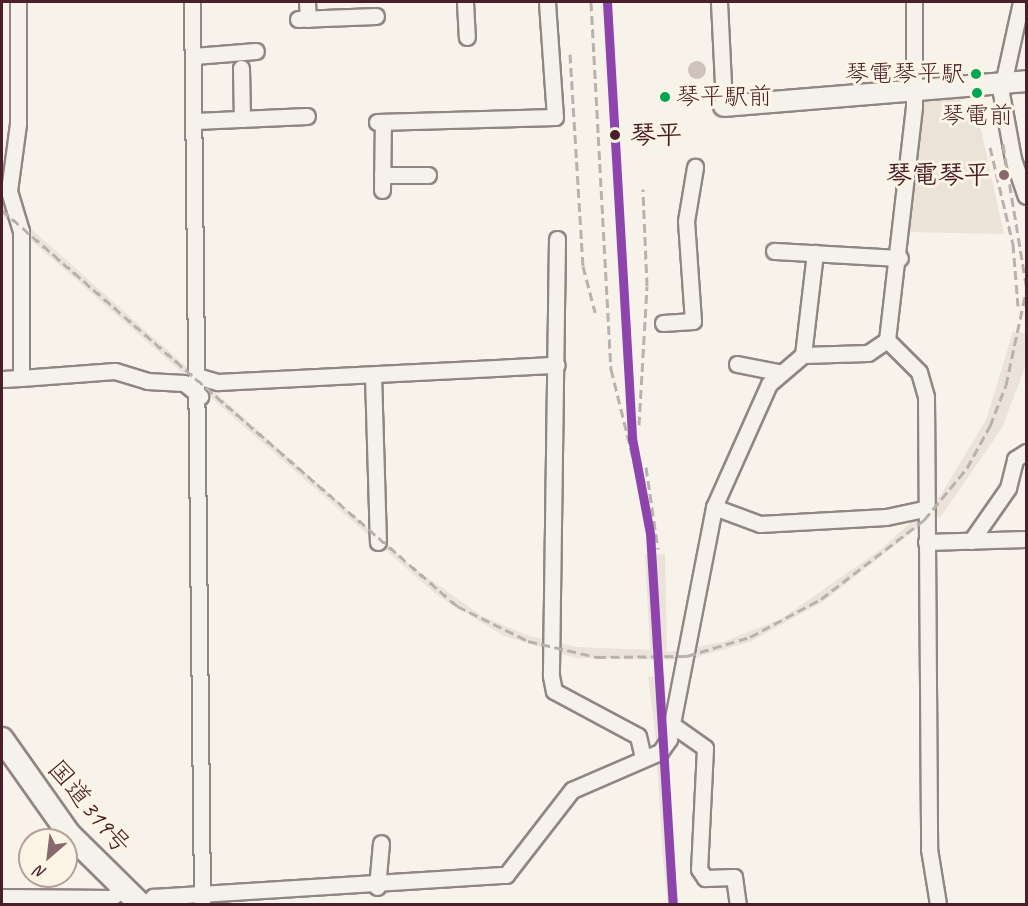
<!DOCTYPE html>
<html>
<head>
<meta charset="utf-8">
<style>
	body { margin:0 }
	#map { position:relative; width:1028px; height:906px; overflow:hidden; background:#f7f3ea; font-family:Caveat,"Klee One",sans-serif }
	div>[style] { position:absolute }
	.built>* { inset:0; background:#ebe3d9 }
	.green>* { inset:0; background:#ebe2d8 }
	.water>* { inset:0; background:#d0c1ba }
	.round { border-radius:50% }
	.roads { filter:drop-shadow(2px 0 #908684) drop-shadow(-2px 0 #908684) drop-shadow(0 2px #908684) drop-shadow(0 -2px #908684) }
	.minor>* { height:15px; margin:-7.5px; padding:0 7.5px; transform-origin:7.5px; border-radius:7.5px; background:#f5f2ec }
	.major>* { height:20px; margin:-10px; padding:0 10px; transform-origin:10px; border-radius:10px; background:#f5f2ec }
	.highway>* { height:22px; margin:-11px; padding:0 11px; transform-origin:11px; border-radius:11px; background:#f5f2ec }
	.rail>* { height:3px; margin-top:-1.5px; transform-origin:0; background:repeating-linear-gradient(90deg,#b8b1ae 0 9px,transparent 0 13.5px) }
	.rail-1>* { height:9px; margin:-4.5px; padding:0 4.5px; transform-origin:4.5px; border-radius:4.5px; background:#8e44ad }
	.dots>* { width:16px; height:16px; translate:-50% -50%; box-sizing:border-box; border:3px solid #fcf5e5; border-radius:50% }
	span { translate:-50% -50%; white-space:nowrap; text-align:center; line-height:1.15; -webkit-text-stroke:6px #fcf5e5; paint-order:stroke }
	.bus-label { font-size:24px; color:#4a1f2b }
	.right { translate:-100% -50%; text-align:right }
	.left { translate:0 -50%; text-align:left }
	.stop-label { font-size:26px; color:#4a1f2b; font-weight:700 }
	.poi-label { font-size:26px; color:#4a1f2b; font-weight:700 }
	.street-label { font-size:26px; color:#4a1f2b }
	.frame { position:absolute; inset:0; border:3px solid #4a1f2b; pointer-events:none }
	.north { position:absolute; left:18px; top:828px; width:60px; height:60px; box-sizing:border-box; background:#fcf5e5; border:2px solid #b59f9b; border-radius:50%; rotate:208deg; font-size:16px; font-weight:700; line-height:24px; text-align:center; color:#4a1f2b }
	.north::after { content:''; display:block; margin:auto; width:21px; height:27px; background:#87696e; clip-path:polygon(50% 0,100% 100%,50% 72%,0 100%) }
</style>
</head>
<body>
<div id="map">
	<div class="built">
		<i style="clip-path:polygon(2px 203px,411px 566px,482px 616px,529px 636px,577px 647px,650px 650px,645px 555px,665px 554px,667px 652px,723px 642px,781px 619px,880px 550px,940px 496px,986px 420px,1013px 332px,1026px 333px,1026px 365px,1002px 428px,940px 518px,935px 514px,824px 601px,750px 642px,686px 660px,576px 658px,504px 636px,438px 596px,2px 215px)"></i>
		<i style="clip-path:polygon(665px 675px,667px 736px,657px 747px,648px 677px)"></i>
		<i style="clip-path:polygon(667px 759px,673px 859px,679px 904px,668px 904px,663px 859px,657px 762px)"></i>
	</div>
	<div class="green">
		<i style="clip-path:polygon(960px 94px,962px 109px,976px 107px,1004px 234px,907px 232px,919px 108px,925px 98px)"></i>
	</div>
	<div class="water">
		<i class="round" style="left:688px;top:61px;width:18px;height:18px"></i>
	</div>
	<div class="roads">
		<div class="minor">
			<i style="left:18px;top:2px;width:122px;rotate:90deg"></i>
			<i style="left:18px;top:124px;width:68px;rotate:97.7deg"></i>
			<i style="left:9px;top:191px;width:42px;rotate:73.3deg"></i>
			<i style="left:21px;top:231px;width:147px;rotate:90deg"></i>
			<i style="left:21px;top:378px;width:94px;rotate:-4.3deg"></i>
			<i style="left:115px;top:371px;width:34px;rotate:17deg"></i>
			<i style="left:147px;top:381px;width:37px;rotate:3deg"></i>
			<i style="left:184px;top:383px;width:21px;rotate:39deg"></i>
			<i style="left:192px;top:2px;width:902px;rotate:89.36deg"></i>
			<i style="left:307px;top:2px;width:17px;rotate:87deg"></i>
			<i style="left:465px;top:2px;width:35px;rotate:87deg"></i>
			<i style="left:719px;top:2px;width:104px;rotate:87.2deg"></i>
			<i style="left:1021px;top:2px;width:93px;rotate:102.4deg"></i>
			<i style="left:1001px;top:93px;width:67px;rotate:79.7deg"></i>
			<i style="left:1013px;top:159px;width:39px;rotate:71deg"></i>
			<i style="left:298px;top:19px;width:78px;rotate:-2.2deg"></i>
			<i style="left:194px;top:56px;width:62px;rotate:-4.6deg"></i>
			<i style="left:241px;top:68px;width:51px;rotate:88.9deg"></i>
			<i style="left:195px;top:121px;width:112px;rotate:-2.6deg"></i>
			<i style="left:377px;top:122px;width:178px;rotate:-1.6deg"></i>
			<i style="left:555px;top:117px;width:115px;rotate:-94deg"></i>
			<i style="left:382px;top:175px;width:46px"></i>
			<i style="left:382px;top:190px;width:68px;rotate:-89.2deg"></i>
			<i style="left:557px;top:239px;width:437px;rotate:90.8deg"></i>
			<i style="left:551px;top:676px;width:15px;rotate:79deg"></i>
			<i style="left:554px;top:691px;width:95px;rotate:28.2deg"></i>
			<i style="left:638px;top:736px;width:23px;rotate:77deg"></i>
			<i style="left:774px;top:251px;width:126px;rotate:3.2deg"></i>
			<i style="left:663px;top:323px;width:30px;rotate:-4deg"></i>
			<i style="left:693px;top:321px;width:100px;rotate:-94deg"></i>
			<i style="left:686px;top:221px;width:55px;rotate:-80.5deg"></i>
			<i style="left:887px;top:340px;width:235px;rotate:-83.4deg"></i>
			<i style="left:914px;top:107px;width:105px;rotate:-90deg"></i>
			<i style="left:803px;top:355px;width:103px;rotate:-83.3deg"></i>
			<i style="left:737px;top:364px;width:42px;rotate:11deg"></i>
			<i style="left:373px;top:375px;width:167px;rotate:88.3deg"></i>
			<i style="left:200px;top:377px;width:19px;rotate:16deg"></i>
			<i style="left:218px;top:382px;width:339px;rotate:-2.9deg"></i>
			<i style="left:2px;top:379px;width:19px;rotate:-3deg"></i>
			<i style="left:714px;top:507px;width:49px;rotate:20.3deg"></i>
			<i style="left:760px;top:524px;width:126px;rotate:-3.2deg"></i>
			<i style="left:886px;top:517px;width:38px;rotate:-12deg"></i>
			<i style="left:971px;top:541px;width:65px;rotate:-55.1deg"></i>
			<i style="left:1008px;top:488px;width:30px;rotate:-76deg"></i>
			<i style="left:1015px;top:459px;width:13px;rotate:-32deg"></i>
			<i style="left:926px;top:542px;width:100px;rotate:-1.7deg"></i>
			<i style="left:674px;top:726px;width:38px;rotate:35deg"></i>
			<i style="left:705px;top:748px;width:121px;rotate:92.8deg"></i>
			<i style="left:699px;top:869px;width:11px;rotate:56deg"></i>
			<i style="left:705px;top:878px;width:29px;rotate:-2deg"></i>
			<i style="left:734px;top:877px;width:27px;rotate:82deg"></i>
			<i style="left:377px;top:887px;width:44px;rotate:-84.8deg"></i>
			<i style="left:2px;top:897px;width:109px;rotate:0.5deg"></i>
			<i style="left:111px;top:898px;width:14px;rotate:-39deg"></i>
			<i style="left:148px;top:904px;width:9px;rotate:-54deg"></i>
			<i style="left:153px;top:897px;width:354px;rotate:-3.6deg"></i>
			<i style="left:506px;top:875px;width:108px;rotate:-52.2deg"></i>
			<i style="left:572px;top:790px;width:96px;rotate:-23.4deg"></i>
			<i style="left:660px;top:752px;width:16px;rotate:-55deg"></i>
			<i style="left:669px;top:739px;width:236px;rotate:-79deg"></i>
			<i style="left:714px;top:507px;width:135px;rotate:-65.9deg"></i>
			<i style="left:769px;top:384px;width:45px;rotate:-40.5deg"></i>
			<i style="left:803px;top:355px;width:65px;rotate:-1.8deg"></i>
			<i style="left:868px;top:353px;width:23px;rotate:-34deg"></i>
			<i style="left:887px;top:340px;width:45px;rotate:45deg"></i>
			<i style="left:919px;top:372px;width:26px;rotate:74deg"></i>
			<i style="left:926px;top:397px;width:452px;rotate:89.6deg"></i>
			<i style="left:929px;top:849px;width:56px;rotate:80.7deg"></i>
		</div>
		<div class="major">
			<i style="left:724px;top:106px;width:303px;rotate:-4.7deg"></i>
		</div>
		<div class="highway">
			<i style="left:2px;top:739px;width:116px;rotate:54.8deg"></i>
			<i style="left:69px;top:834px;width:100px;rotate:44.6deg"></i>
		</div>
	</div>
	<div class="rail">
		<i style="left:591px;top:2px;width:368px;rotate:86.9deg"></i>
		<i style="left:611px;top:369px;width:121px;rotate:76.1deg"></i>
		<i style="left:570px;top:54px;width:212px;rotate:86.5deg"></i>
		<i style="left:583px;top:266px;width:48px;rotate:75.4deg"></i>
		<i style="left:1003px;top:144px;width:143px;rotate:80.7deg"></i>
		<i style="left:990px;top:147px;width:100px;rotate:76.7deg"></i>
		<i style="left:1013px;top:244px;width:62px;rotate:85.4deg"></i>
		<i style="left:2px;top:210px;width:603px;rotate:41.03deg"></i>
		<i style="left:457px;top:606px;width:79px;rotate:26.2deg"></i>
		<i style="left:528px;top:641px;width:71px;rotate:13.1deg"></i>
		<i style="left:597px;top:657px;width:90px;rotate:-0.6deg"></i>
		<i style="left:687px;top:656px;width:66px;rotate:-16.8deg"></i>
		<i style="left:750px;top:637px;width:81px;rotate:-28.2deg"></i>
		<i style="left:821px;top:599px;width:130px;rotate:-37.5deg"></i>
		<i style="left:924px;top:520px;width:67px;rotate:-50.4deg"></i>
		<i style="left:967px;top:468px;width:48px;rotate:-61.3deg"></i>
		<i style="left:990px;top:426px;width:44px;rotate:-68.7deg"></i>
		<i style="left:1006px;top:385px;width:95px;rotate:-77.9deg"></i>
		<i style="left:639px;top:425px;width:139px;rotate:-86.7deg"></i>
		<i style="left:647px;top:286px;width:97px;rotate:-92.4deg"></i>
		<i style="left:646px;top:467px;width:83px;rotate:81.7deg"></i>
	</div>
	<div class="rail-1">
		<i style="left:607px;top:2px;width:437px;rotate:86.7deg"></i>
		<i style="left:632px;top:438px;width:97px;rotate:79.3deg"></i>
		<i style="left:650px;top:533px;width:372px;rotate:86.5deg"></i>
	</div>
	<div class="dots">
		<i style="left:976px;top:74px;background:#00a651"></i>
		<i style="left:977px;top:93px;background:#00a651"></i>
		<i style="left:665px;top:97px;background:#00a651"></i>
		<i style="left:615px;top:135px;background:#4a1f2b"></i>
		<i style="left:1004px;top:175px;background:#87696e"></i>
	</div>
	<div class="bus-label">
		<span class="right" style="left:965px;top:74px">琴電琴平駅</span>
		<span class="left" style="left:676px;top:97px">琴平駅前</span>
		<span style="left:977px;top:116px">琴電前</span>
	</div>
	<div class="stop-label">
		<span class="left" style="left:630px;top:135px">琴平</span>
	</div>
	<div class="poi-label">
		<span class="right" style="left:990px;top:175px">琴電琴平</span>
	</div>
	<div class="street-label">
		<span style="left:89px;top:807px;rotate:50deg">国道319号</span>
	</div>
	<div class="frame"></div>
	<div class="north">N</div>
</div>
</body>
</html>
